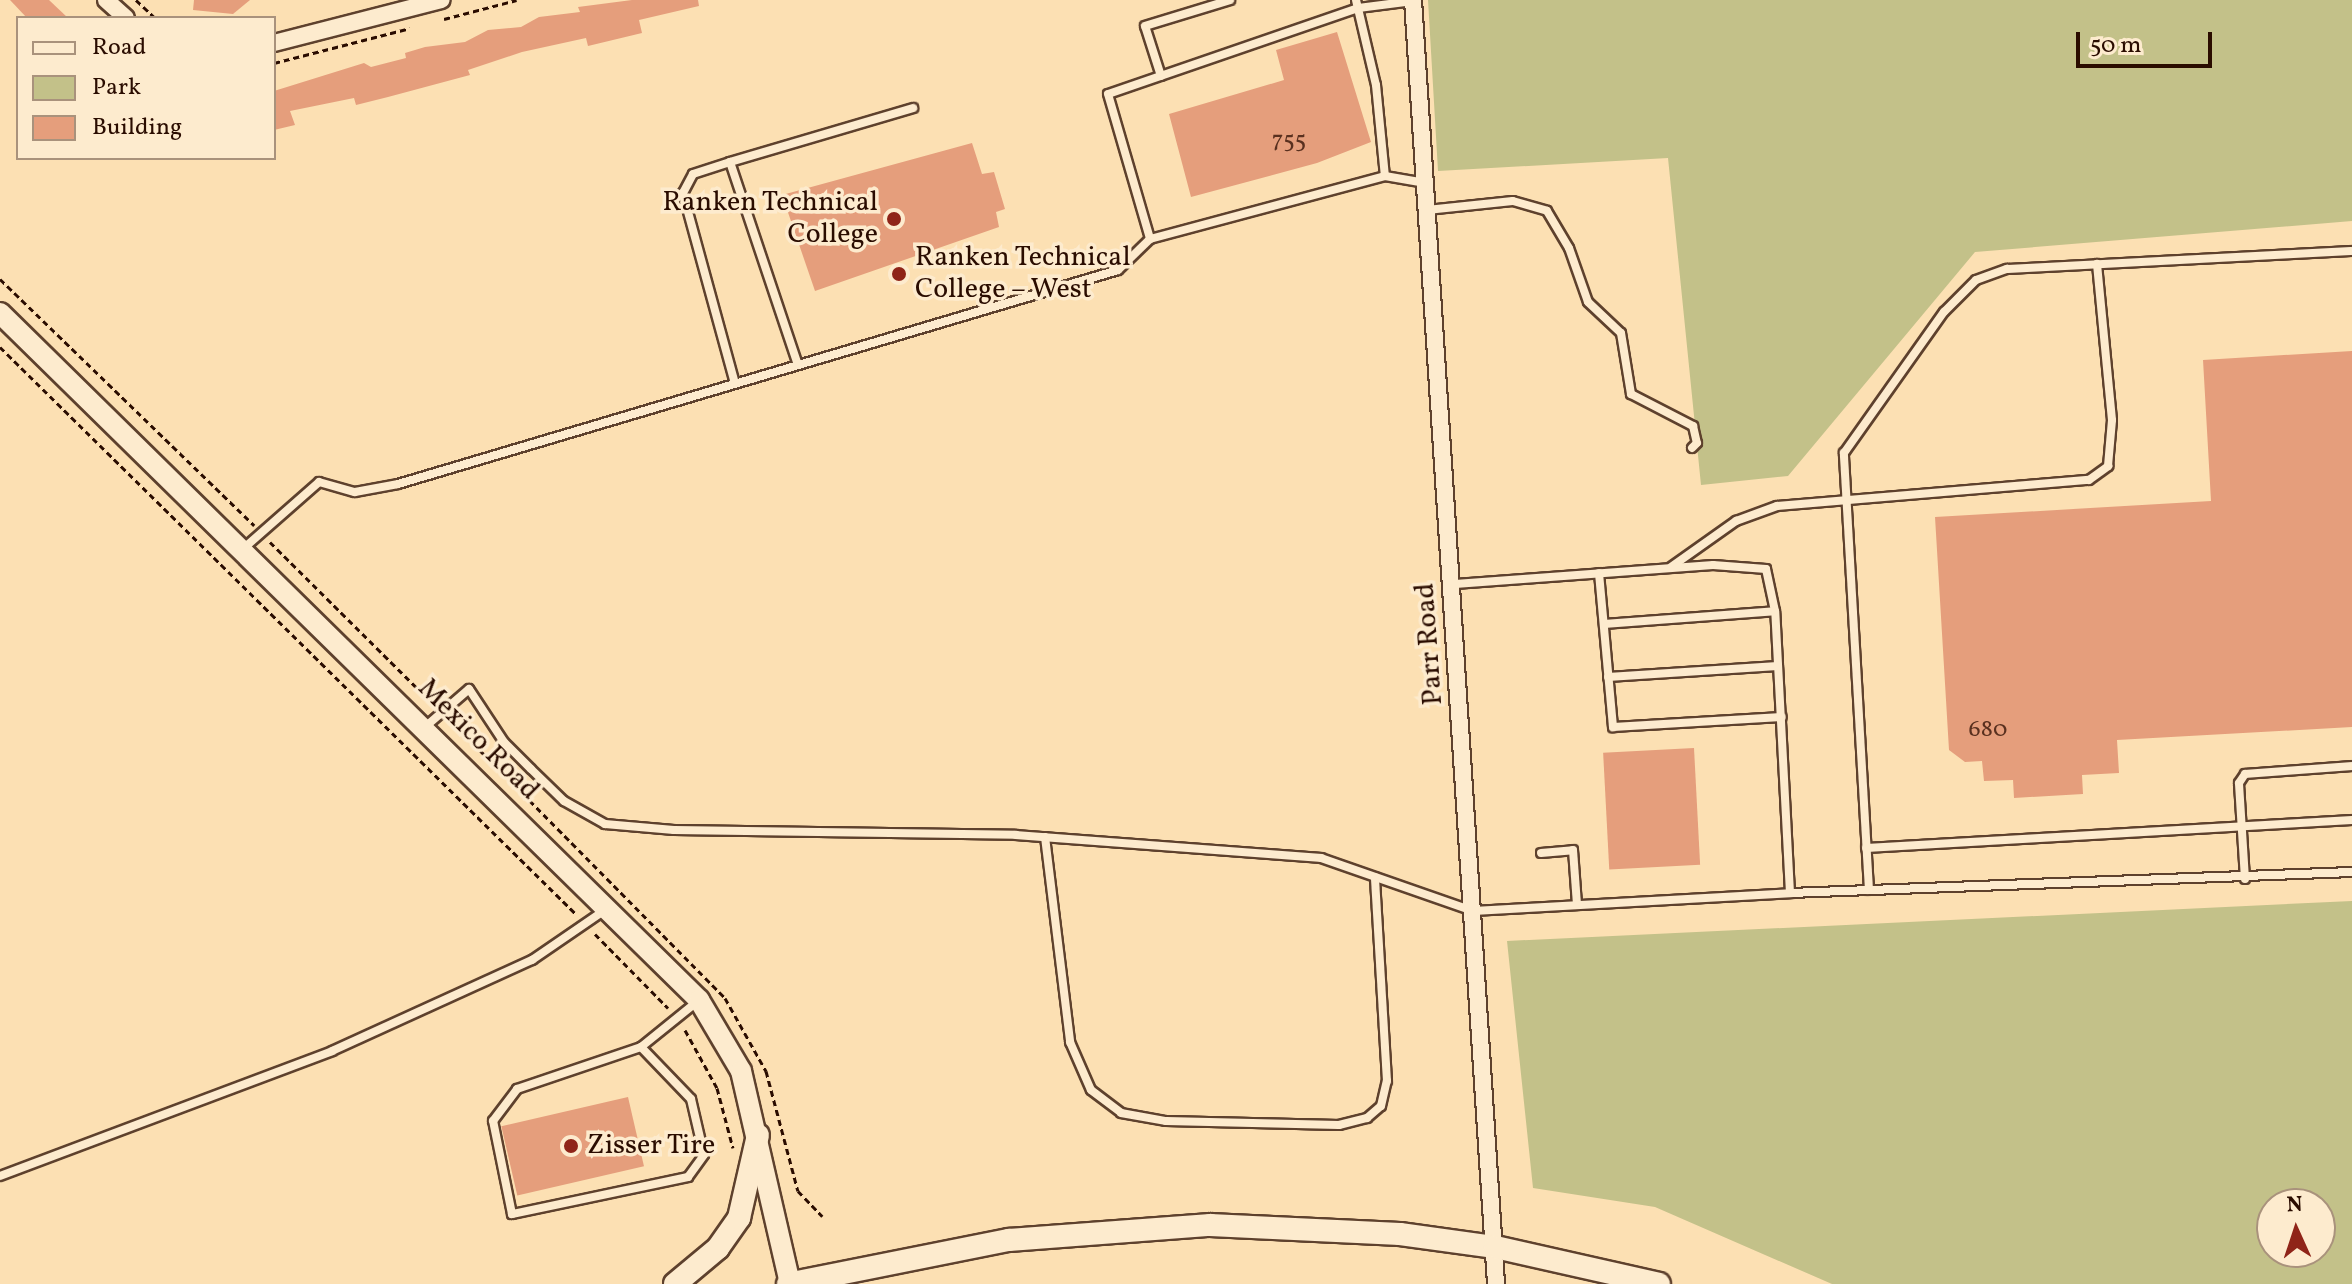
<!DOCTYPE html>
<html>
<head>
<meta charset="utf-8">
<style>
	body { margin:0 }
	#map { position:relative; width:2352px; height:1284px; overflow:hidden; background:#fce0b3; font-family:Vollkorn,serif }
	div>[style] { position:absolute }
	.green>* { inset:0; background:#c3c189 }
	.building>* { inset:0; background:#e59e7c; transform-origin:0 0 }
	.path>* { height:3px; margin-top:-1.5px; transform-origin:0; background:repeating-linear-gradient(90deg,#2a0c00 0 6px,transparent 0 10px) }
	.roads { filter:drop-shadow(2px 0 #5e412d) drop-shadow(-2px 0 #5e412d) drop-shadow(0 2px #5e412d) drop-shadow(0 -2px #5e412d) }
	.service>* { height:8px; margin:-4px; padding:0 4px; transform-origin:4px; border-radius:4px; background:#fdebce }
	.minor>* { height:16px; margin:-8px; padding:0 8px; transform-origin:8px; border-radius:8px; background:#fdebce }
	.tertiary>* { height:20px; margin:-10px; padding:0 10px; transform-origin:10px; border-radius:10px; background:#fdebce }
	.secondary>* { height:22px; margin:-11px; padding:0 11px; transform-origin:11px; border-radius:11px; background:#fdebce }
	.dots>* { width:22px; height:22px; translate:-50% -50%; box-sizing:border-box; border:4px solid #fdebce; border-radius:50% }
	span { translate:-50% -50%; white-space:nowrap; text-align:center; line-height:1.15; -webkit-text-stroke:7px #fdebce; paint-order:stroke }
	.number-label { font-size:24px; color:#59301f }
	.number-label span { -webkit-text-stroke-width:0 }
	.poi-label { font-size:28px; color:#2a0c00 }
	.right { translate:-100% -50%; text-align:right }
	.left { translate:0 -50%; text-align:left }
	.street-label { font-size:28px; color:#2a0c00 }
	.legend { position:absolute; left:16px; top:16px; width:260px; height:144px; box-sizing:border-box; background:#fdebce; border:2px solid #a9927c; margin:0; padding:10px 14px; list-style:none; font-size:24px; color:#2a0c00 }
	.legend li { display:flex; align-items:center; gap:16px; height:40px }
	.legend b { width:40px; border:2px solid #a9927c }
	.north { position:absolute; left:2256px; top:1188px; width:80px; height:80px; box-sizing:border-box; background:#fdebce; border:2px solid #a9927c; border-radius:50%; rotate:357deg; font-size:22px; font-weight:700; line-height:32px; text-align:center; color:#2a0c00 }
	.north::after { content:''; display:block; margin:auto; width:28px; height:36px; background:#8f2418; clip-path:polygon(50% 0,100% 100%,50% 72%,0 100%) }
	.scale { position:absolute; left:2076px; top:32px; width:136px; height:36px; box-sizing:border-box; border:4px solid #2a0c00; border-top:0; padding-left:10px; font-size:24px; line-height:28px; white-space:nowrap; color:#2a0c00; -webkit-text-stroke:6px #fdebce; paint-order:stroke }
</style>
</head>
<body>
<div id="map">
	<div class="green">
		<i style="clip-path:polygon(1428px 0,2352px 0,2352px 221px,1975px 252px,1788px 476px,1701px 485px,1668px 158px,1438px 171px)"></i>
		<i style="clip-path:polygon(evenodd,2352px 901px,2352px 1284px,1832px 1284px,1655px 1207px,1533px 1188px,1507px 941px,2352px 901px,2272px 1204px,2320px 1204px,2320px 1252px,2272px 1252px,2272px 1204px)"></i>
	</div>
	<div class="building">
		<i style="clip-path:polygon(10px 0,49px 0,68px 18px,27px 18px)"></i>
		<i style="clip-path:polygon(194px 0,250px 0,233px 14px,193px 10px)"></i>
		<i style="clip-path:polygon(632px 0,698px 0,699px 6px,639px 20px,642px 33px,588px 46px,586px 38px,522px 52px,468px 70px,470px 75px,388px 97px,356px 105px,354px 98px,290px 111px,295px 125px,274px 130px,274px 91px,364px 63px,371px 67px,406px 58px,405px 53px,425px 47px,465px 42px,488px 30px,521px 27px,539px 17px,580px 12px,578px 7px)"></i>
		<i style="clip-path:polygon(1337px 32px,1371px 142px,1317px 163px,1191px 197px,1169px 114px,1284px 80px,1276px 50px)"></i>
		<i style="clip-path:polygon(972px 143px,982px 174px,994px 172px,1005px 209px,996px 212px,999px 227px,815px 291px,782px 195px)"></i>
		<i style="clip-path:polygon(2352px 351px,2352px 727px,2117px 740px,2119px 773px,2082px 775px,2083px 794px,2014px 798px,2013px 780px,1984px 781px,1982px 761px,1965px 762px,1949px 750px,1935px 517px,2211px 501px,2203px 360px)"></i>
		<i style="left:1694px;top:748px;width:117px;height:91px;rotate:87deg"></i>
		<i style="left:628px;top:1097px;width:71px;height:130px;rotate:77deg"></i>
	</div>
	<div class="path">
		<i style="left:136px;top:0;width:26px;rotate:43deg"></i>
		<i style="left:444px;top:19px;width:75px;rotate:-14.6deg"></i>
		<i style="left:274px;top:63px;width:140px;rotate:-14.4deg"></i>
		<i style="left:0;top:279px;width:354px;rotate:44.1deg"></i>
		<i style="left:0;top:347px;width:808px;rotate:44.55deg"></i>
		<i style="left:270px;top:542px;width:228px;rotate:44.8deg"></i>
		<i style="left:452px;top:722px;width:388px;rotate:45.3deg"></i>
		<i style="left:725px;top:998px;width:84px;rotate:60.7deg"></i>
		<i style="left:766px;top:1071px;width:124px;rotate:75.1deg"></i>
		<i style="left:798px;top:1191px;width:35px;rotate:46deg"></i>
		<i style="left:595px;top:934px;width:104px;rotate:45.4deg"></i>
		<i style="left:685px;top:1030px;width:66px;rotate:61.1deg"></i>
		<i style="left:717px;top:1088px;width:62px;rotate:75.1deg"></i>
	</div>
	<div class="roads">
		<div class="service">
			<i style="left:1356px;top:0;width:87px;rotate:76.8deg"></i>
			<i style="left:1376px;top:85px;width:91px;rotate:84.4deg"></i>
			<i style="left:1413px;top:1px;width:55px;rotate:172.7deg"></i>
			<i style="left:1358px;top:8px;width:264px;rotate:161deg"></i>
			<i style="left:1108px;top:94px;width:151px;rotate:73.8deg"></i>
			<i style="left:1150px;top:239px;width:243px;rotate:-15deg"></i>
			<i style="left:1385px;top:176px;width:41px;rotate:9.9deg"></i>
			<i style="left:1161px;top:76px;width:52px;rotate:-107.7deg"></i>
			<i style="left:1145px;top:26px;width:89px;rotate:-17deg"></i>
			<i style="left:730px;top:162px;width:191px;rotate:-16.4deg"></i>
			<i style="left:1427px;top:210px;width:86px;rotate:-6deg"></i>
			<i style="left:1513px;top:201px;width:35px;rotate:16deg"></i>
			<i style="left:1547px;top:211px;width:43px;rotate:59.3deg"></i>
			<i style="left:1569px;top:248px;width:57px;rotate:70.6deg"></i>
			<i style="left:1588px;top:302px;width:45px;rotate:43.2deg"></i>
			<i style="left:1621px;top:333px;width:62px;rotate:80.7deg"></i>
			<i style="left:1631px;top:394px;width:70px;rotate:27.3deg"></i>
			<i style="left:1693px;top:426px;width:17px;rotate:77deg"></i>
			<i style="left:1697px;top:443px;width:7px;rotate:135deg"></i>
			<i style="left:734px;top:380px;width:194px;rotate:-105.3deg"></i>
			<i style="left:683px;top:193px;width:21px;rotate:-62deg"></i>
			<i style="left:693px;top:174px;width:39px;rotate:-18deg"></i>
			<i style="left:730px;top:162px;width:211px;rotate:71.5deg"></i>
			<i style="left:244px;top:548px;width:100px;rotate:-41.3deg"></i>
			<i style="left:319px;top:482px;width:37px;rotate:16deg"></i>
			<i style="left:355px;top:492px;width:44px;rotate:-10.5deg"></i>
			<i style="left:398px;top:484px;width:751px;rotate:-16.55deg"></i>
			<i style="left:1118px;top:270px;width:45px;rotate:-44.1deg"></i>
			<i style="left:1671px;top:567px;width:80px;rotate:-35.3deg"></i>
			<i style="left:1736px;top:521px;width:44px;rotate:-20.1deg"></i>
			<i style="left:1777px;top:506px;width:313px;rotate:-4.8deg"></i>
			<i style="left:2089px;top:480px;width:24px;rotate:-36deg"></i>
			<i style="left:2108px;top:466px;width:46px;rotate:-85deg"></i>
			<i style="left:2112px;top:420px;width:157px;rotate:-95.5deg"></i>
			<i style="left:1599px;top:573px;width:155px;rotate:84.8deg"></i>
			<i style="left:1613px;top:727px;width:169px;rotate:-3.4deg"></i>
			<i style="left:1604px;top:624px;width:171px;rotate:-4.3deg"></i>
			<i style="left:1608px;top:677px;width:170px;rotate:-3.7deg"></i>
			<i style="left:425px;top:727px;width:58px;rotate:-40.8deg"></i>
			<i style="left:469px;top:689px;width:64px;rotate:56.6deg"></i>
			<i style="left:504px;top:742px;width:38px;rotate:45deg"></i>
			<i style="left:531px;top:769px;width:46px;rotate:44.1deg"></i>
			<i style="left:564px;top:801px;width:47px;rotate:29.3deg"></i>
			<i style="left:605px;top:824px;width:69px;rotate:5deg"></i>
			<i style="left:674px;top:830px;width:342px;rotate:0.8deg"></i>
			<i style="left:1016px;top:835px;width:306px;rotate:4.3deg"></i>
			<i style="left:1321px;top:858px;width:161px;rotate:19.2deg"></i>
			<i style="left:1473px;top:911px;width:318px;rotate:-3.2deg"></i>
			<i style="left:1790px;top:893px;width:282px;rotate:-93deg"></i>
			<i style="left:1775px;top:611px;width:43px;rotate:-102.1deg"></i>
			<i style="left:1766px;top:569px;width:53px;rotate:-175.7deg"></i>
			<i style="left:1713px;top:565px;width:262px;rotate:175.8deg"></i>
			<i style="left:1045px;top:837px;width:207px;rotate:83deg"></i>
			<i style="left:1070px;top:1042px;width:52px;rotate:66.4deg"></i>
			<i style="left:1091px;top:1090px;width:38px;rotate:37deg"></i>
			<i style="left:1121px;top:1113px;width:46px;rotate:10.1deg"></i>
			<i style="left:1166px;top:1121px;width:173px;rotate:1.3deg"></i>
			<i style="left:1339px;top:1125px;width:29px;rotate:-14deg"></i>
			<i style="left:1367px;top:1118px;width:18px;rotate:-41deg"></i>
			<i style="left:1381px;top:1106px;width:26px;rotate:-77deg"></i>
			<i style="left:1387px;top:1081px;width:204px;rotate:-93.4deg"></i>
			<i style="left:1866px;top:848px;width:487px;rotate:-3.3deg"></i>
			<i style="left:1541px;top:853px;width:32px;rotate:-5deg"></i>
			<i style="left:1573px;top:850px;width:55px;rotate:85.8deg"></i>
			<i style="left:2245px;top:879px;width:96px;rotate:-93.6deg"></i>
			<i style="left:2239px;top:783px;width:11px;rotate:-56deg"></i>
			<i style="left:2245px;top:774px;width:107px;rotate:-4.3deg"></i>
			<i style="left:1869px;top:890px;width:438px;rotate:-93.3deg"></i>
			<i style="left:1844px;top:453px;width:173px;rotate:-54.7deg"></i>
			<i style="left:1944px;top:312px;width:45px;rotate:-45deg"></i>
			<i style="left:1976px;top:280px;width:33px;rotate:-20deg"></i>
			<i style="left:2007px;top:269px;width:345px;rotate:-3deg"></i>
			<i style="left:1790px;top:893px;width:562px;rotate:-2.14deg"></i>
			<i style="left:641px;top:1047px;width:72px;rotate:46.1deg"></i>
			<i style="left:691px;top:1099px;width:57px;rotate:76.9deg"></i>
			<i style="left:704px;top:1155px;width:27px;rotate:126deg"></i>
			<i style="left:688px;top:1177px;width:180px;rotate:168.1deg"></i>
			<i style="left:512px;top:1214px;width:95px;rotate:-101.5deg"></i>
			<i style="left:493px;top:1121px;width:40px;rotate:-53deg"></i>
			<i style="left:517px;top:1089px;width:131px;rotate:-18.7deg"></i>
			<i style="left:641px;top:1047px;width:73px;rotate:-38.9deg"></i>
			<i style="left:0;top:1176px;width:355px;rotate:-20.6deg"></i>
			<i style="left:332px;top:1051px;width:220px;rotate:-24.5deg"></i>
			<i style="left:532px;top:960px;width:88px;rotate:-34.4deg"></i>
		</div>
		<div class="minor">
			<i style="left:106px;top:0;width:27px;rotate:42deg"></i>
			<i style="left:1413px;top:0;width:1287px;rotate:86.3deg"></i>
			<i style="left:274px;top:43px;width:173px;rotate:-14.4deg"></i>
		</div>
		<div class="tertiary">
			<i style="left:0;top:313px;width:980px;rotate:44.5deg"></i>
			<i style="left:699px;top:1000px;width:82px;rotate:59.4deg"></i>
			<i style="left:741px;top:1071px;width:219px;rotate:77deg"></i>
		</div>
		<div class="secondary">
			<i style="left:675px;top:1284px;width:56px;rotate:-39.9deg"></i>
			<i style="left:718px;top:1248px;width:37px;rotate:-55deg"></i>
			<i style="left:739px;top:1218px;width:85px;rotate:-77.1deg"></i>
			<i style="left:788px;top:1284px;width:225px;rotate:-11.3deg"></i>
			<i style="left:1009px;top:1240px;width:202px;rotate:-4.3deg"></i>
			<i style="left:1210px;top:1225px;width:190px;rotate:2.7deg"></i>
			<i style="left:1400px;top:1234px;width:96px;rotate:7.8deg"></i>
			<i style="left:1495px;top:1247px;width:168px;rotate:12.7deg"></i>
		</div>
	</div>
	<div class="dots">
		<i style="left:894px;top:219px;background:#8f2418"></i>
		<i style="left:899px;top:274px;background:#8f2418"></i>
		<i style="left:571px;top:1146px;background:#8f2418"></i>
	</div>
	<div class="number-label">
		<span style="left:1289px;top:142px">755</span>
		<span style="left:1988px;top:731px">680</span>
	</div>
	<div class="poi-label">
		<span class="right" style="left:878px;top:219px">Ranken Technical<br>College</span>
		<span class="left" style="left:915px;top:274px">Ranken Technical<br>College – West</span>
		<span class="left" style="left:587px;top:1146px">Zisser Tire</span>
	</div>
	<div class="street-label">
		<span style="left:1430px;top:644px;rotate:-94deg">Parr Road</span>
		<span style="left:478px;top:740px;rotate:45deg">Mexico Road</span>
	</div>
	<ul class="legend">
	<li><b style="height:10px;background:#fdebce"></b>Road</li>
	<li><b style="height:22px;background:#c3c189"></b>Park</li>
	<li><b style="height:22px;background:#e59e7c"></b>Building</li>
	</ul>
	<div class="north">N</div>
	<div class="scale">50 m</div>
</div>
</body>
</html>
